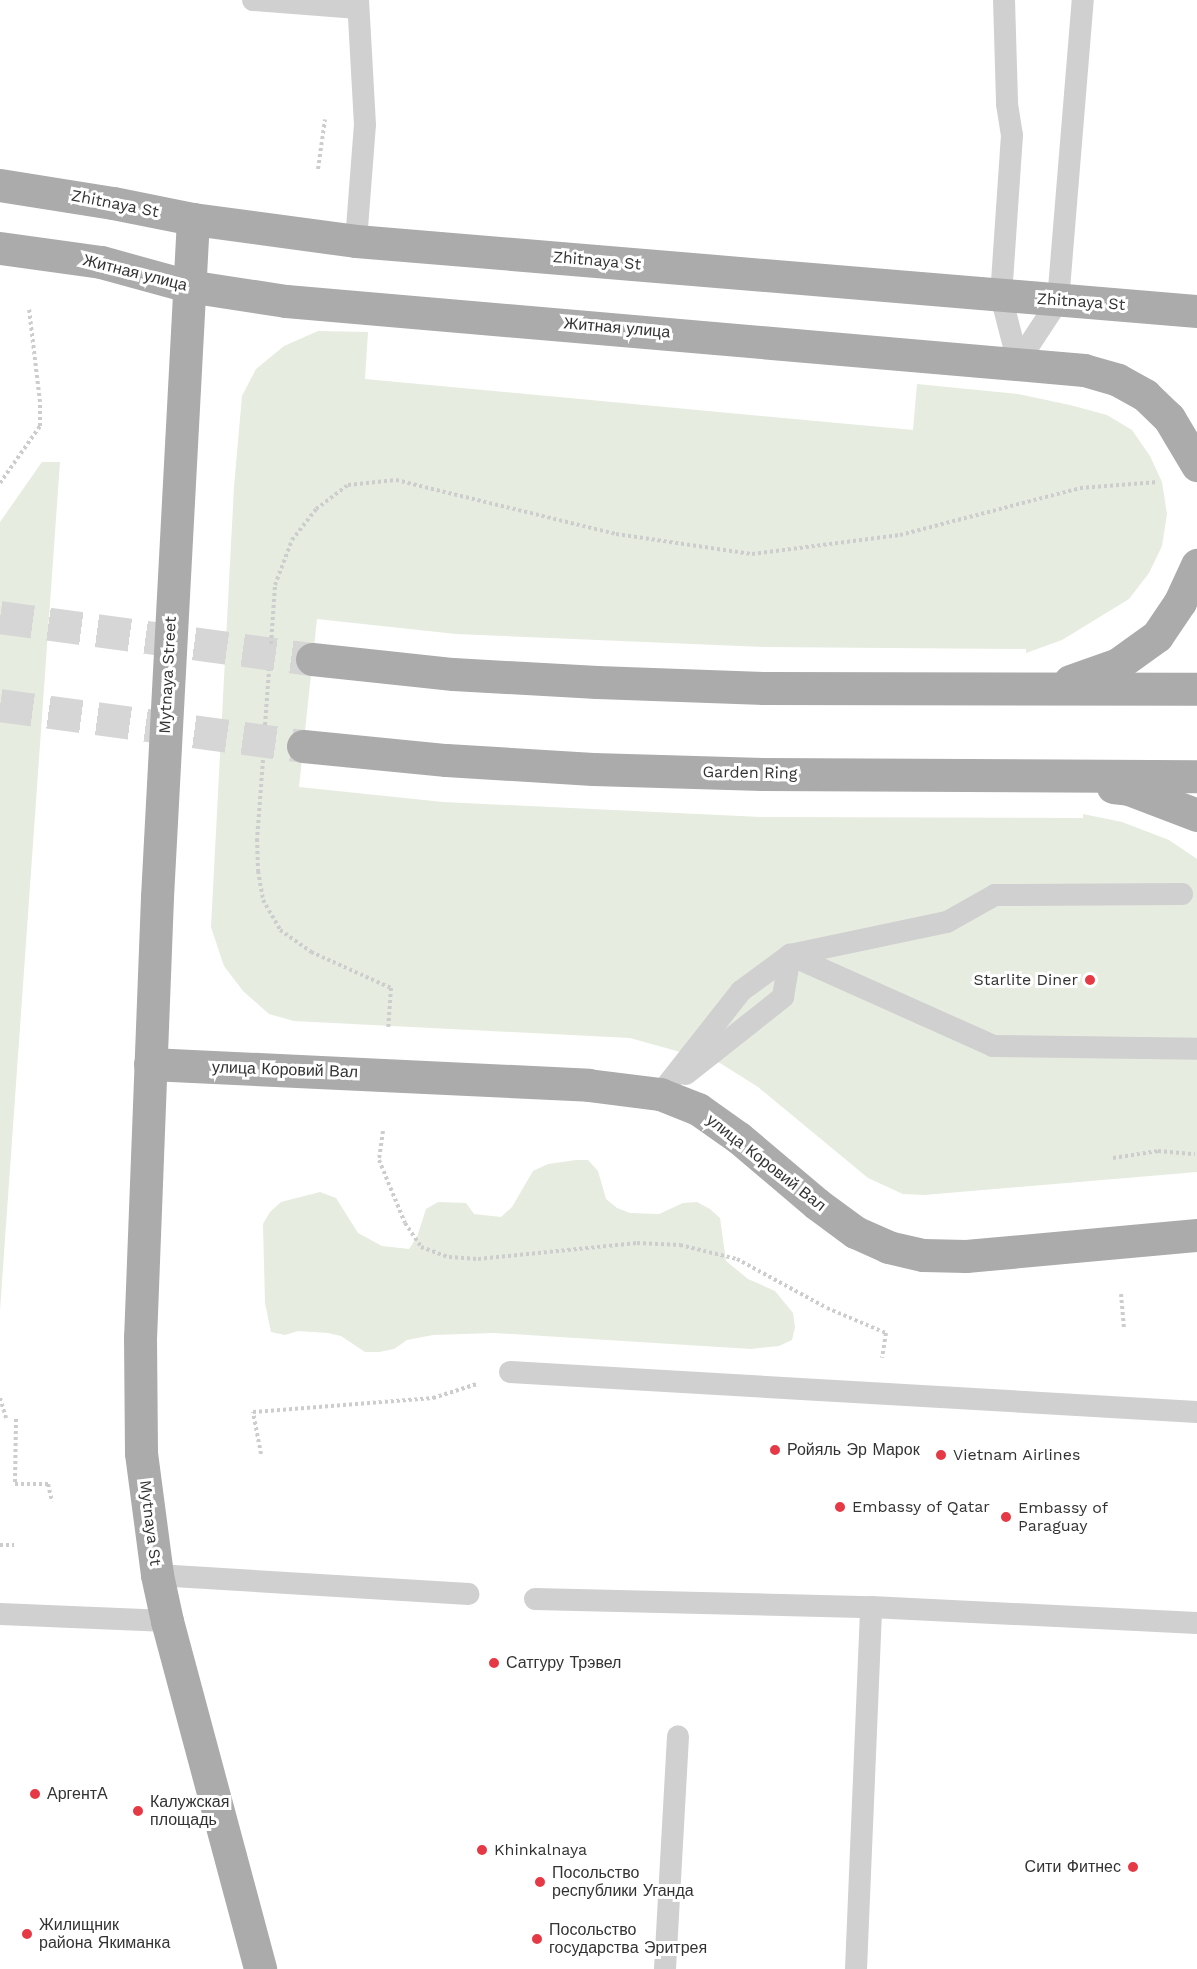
<!DOCTYPE html>
<html>
<head>
<meta charset="utf-8">
<style>
	body { margin:0 }
	#map { position:relative; width:1197px; height:1969px; overflow:hidden; background:#fff; font-family:"Work Sans",sans-serif }
	div>[style] { position:absolute }
	.green>* { inset:0; background:#e6ecdf }
	.primary-tunnel>* { height:33px; margin-top:-16.5px; transform-origin:0; background:repeating-linear-gradient(90deg,#d6d6d6 0 33px,transparent 0 49px) }
	.path>* { height:4px; margin-top:-2px; transform-origin:0; background:repeating-linear-gradient(90deg,#cdcdcd 0 3px,transparent 0 6px) }
	.lane>* { height:22px; margin:-11px; padding:0 11px; transform-origin:11px; border-radius:11px; background:#d0d0d0 }
	.primary>* { height:33px; margin:-16.5px; padding:0 16.5px; transform-origin:16.5px; border-radius:16.5px; background:#ababab }
	.dots>* { width:16px; height:16px; translate:-50% -50%; box-sizing:border-box; border:3px solid #fff; border-radius:50% }
	span { translate:-50% -50%; white-space:nowrap; text-align:center; line-height:1.15; -webkit-text-stroke:6px #fff; paint-order:stroke }
	.street-label { font-size:16px; color:#333 }
	.poi-label { font-size:16px; color:#333 }
	.right { translate:-100% -50%; text-align:right }
	.left { translate:0 -50%; text-align:left }
</style>
</head>
<body>
<div id="map">
	<div class="green">
		<i style="clip-path:polygon(318px 331px,368px 332px,365px 379px,913px 430px,917px 384px,1018px 394px,1070px 405px,1107px 415px,1132px 430px,1150px 456px,1162px 482px,1167px 514px,1162px 546px,1149px 573px,1129px 599px,1062px 640px,1026px 653px,1026px 649px,764px 647px,456px 634px,317px 619px,299px 787px,443px 802px,761px 817px,1083px 818px,1083px 814px,1122px 822px,1169px 840px,1197px 859px,1197px 1172px,924px 1195px,903px 1194px,868px 1178px,758px 1087px,720px 1063px,630px 1038px,294px 1021px,269px 1014px,243px 991px,224px 966px,211px 927px,234px 487px,242px 396px,256px 369px,284px 346px)"></i>
		<i style="clip-path:polygon(42px 462px,60px 462px,0 1310px,0 522px)"></i>
		<i style="clip-path:polygon(576px 1160px,588px 1160px,598px 1171px,606px 1199px,617px 1208px,630px 1213px,659px 1214px,683px 1203px,697px 1202px,710px 1209px,720px 1218px,726px 1261px,748px 1279px,775px 1291px,793px 1313px,795px 1327px,792px 1340px,779px 1346px,751px 1349px,494px 1333px,433px 1335px,407px 1340px,394px 1349px,379px 1352px,365px 1352px,341px 1336px,328px 1333px,298px 1331px,285px 1335px,271px 1332px,265px 1303px,263px 1224px,270px 1212px,281px 1202px,320px 1192px,336px 1198px,358px 1233px,382px 1246px,409px 1249px,417px 1237px,426px 1209px,438px 1202px,466px 1203px,474px 1214px,501px 1217px,512px 1207px,533px 1171px,548px 1164px)"></i>
	</div>
	<div class="primary-tunnel">
		<i style="left:0;top:617px;width:315px;rotate:7.7deg"></i>
		<i style="left:0;top:705px;width:306px;rotate:7.7deg"></i>
	</div>
	<div class="path">
		<i style="left:318px;top:169px;width:50px;rotate:-82deg"></i>
		<i style="left:0;top:483px;width:70px;rotate:-54.9deg"></i>
		<i style="left:40px;top:426px;width:24px;rotate:-90deg"></i>
		<i style="left:40px;top:402px;width:95px;rotate:-96.7deg"></i>
		<i style="left:271px;top:644px;width:59px;rotate:-86.1deg"></i>
		<i style="left:275px;top:585px;width:48px;rotate:-69.3deg"></i>
		<i style="left:292px;top:540px;width:39px;rotate:-52deg"></i>
		<i style="left:316px;top:509px;width:40px;rotate:-37deg"></i>
		<i style="left:348px;top:485px;width:48px;rotate:-5.9deg"></i>
		<i style="left:396px;top:480px;width:227px;rotate:13.8deg"></i>
		<i style="left:616px;top:534px;width:137px;rotate:8.4deg"></i>
		<i style="left:752px;top:554px;width:149px;rotate:-7.3deg"></i>
		<i style="left:900px;top:535px;width:186px;rotate:-14.6deg"></i>
		<i style="left:1080px;top:488px;width:78px;rotate:-4.4deg"></i>
		<i style="left:265px;top:725px;width:55px;rotate:-85.8deg"></i>
		<i style="left:263px;top:760px;width:79px;rotate:94.3deg"></i>
		<i style="left:257px;top:839px;width:32px;rotate:88deg"></i>
		<i style="left:258px;top:871px;width:29px;rotate:80deg"></i>
		<i style="left:263px;top:900px;width:34px;rotate:60deg"></i>
		<i style="left:280px;top:930px;width:38px;rotate:35deg"></i>
		<i style="left:311px;top:952px;width:88px;rotate:24.2deg"></i>
		<i style="left:391px;top:988px;width:39px;rotate:94deg"></i>
		<i style="left:383px;top:1131px;width:29px;rotate:98deg"></i>
		<i style="left:379px;top:1160px;width:68px;rotate:67.6deg"></i>
		<i style="left:405px;top:1223px;width:29px;rotate:56deg"></i>
		<i style="left:421px;top:1247px;width:30px;rotate:20deg"></i>
		<i style="left:449px;top:1257px;width:29px;rotate:4deg"></i>
		<i style="left:478px;top:1259px;width:160px;rotate:-5.7deg"></i>
		<i style="left:637px;top:1243px;width:43px;rotate:2.7deg"></i>
		<i style="left:680px;top:1245px;width:59px;rotate:13.8deg"></i>
		<i style="left:737px;top:1259px;width:102px;rotate:28.6deg"></i>
		<i style="left:827px;top:1308px;width:64px;rotate:23deg"></i>
		<i style="left:886px;top:1333px;width:25px;rotate:99deg"></i>
		<i style="left:1113px;top:1158px;width:46px;rotate:-8.8deg"></i>
		<i style="left:1158px;top:1151px;width:37px;rotate:5deg"></i>
		<i style="left:1121px;top:1294px;width:34px;rotate:85deg"></i>
		<i style="left:0;top:1398px;width:21px;rotate:73deg"></i>
		<i style="left:16px;top:1419px;width:65px;rotate:90.9deg"></i>
		<i style="left:15px;top:1484px;width:33px"></i>
		<i style="left:48px;top:1484px;width:18px;rotate:77deg"></i>
		<i style="left:261px;top:1454px;width:43px;rotate:-100.8deg"></i>
		<i style="left:253px;top:1412px;width:181px;rotate:-4.4deg"></i>
		<i style="left:433px;top:1398px;width:46px;rotate:-17.7deg"></i>
		<i style="left:0;top:1545px;width:14px"></i>
	</div>
	<div class="lane">
		<i style="left:253px;top:0;width:105px;rotate:4.4deg"></i>
		<i style="left:1004px;top:0;width:104px;rotate:88.3deg"></i>
		<i style="left:1007px;top:104px;width:31px;rotate:81deg"></i>
		<i style="left:1012px;top:135px;width:161px;rotate:93.9deg"></i>
		<i style="left:1001px;top:296px;width:68px;rotate:75.6deg"></i>
		<i style="left:356px;top:241px;width:116px;rotate:-85.6deg"></i>
		<i style="left:365px;top:125px;width:125px;rotate:-93.2deg"></i>
		<i style="left:1018px;top:362px;width:73px;rotate:-56.7deg"></i>
		<i style="left:1058px;top:301px;width:302px;rotate:-85.3deg"></i>
		<i style="left:790px;top:955px;width:222px;rotate:24.1deg"></i>
		<i style="left:993px;top:1046px;width:204px;rotate:0.8deg"></i>
		<i style="left:686px;top:1074px;width:124px;rotate:-38.4deg"></i>
		<i style="left:783px;top:997px;width:43px;rotate:-80.5deg"></i>
		<i style="left:660px;top:1094px;width:131px;rotate:-51.8deg"></i>
		<i style="left:741px;top:991px;width:61px;rotate:-36.3deg"></i>
		<i style="left:790px;top:955px;width:160px;rotate:-11.9deg"></i>
		<i style="left:947px;top:922px;width:55px;rotate:-29.4deg"></i>
		<i style="left:995px;top:895px;width:187px;rotate:-0.3deg"></i>
		<i style="left:510px;top:1372px;width:688px;rotate:3.33deg"></i>
		<i style="left:157px;top:1575px;width:312px;rotate:3.5deg"></i>
		<i style="left:535px;top:1599px;width:336px;rotate:1.4deg"></i>
		<i style="left:871px;top:1607px;width:326px;rotate:2.8deg"></i>
		<i style="left:0;top:1614px;width:167px;rotate:2.4deg"></i>
		<i style="left:665px;top:1969px;width:233px;rotate:-86.8deg"></i>
		<i style="left:856px;top:1969px;width:362px;rotate:-87.6deg"></i>
	</div>
	<div class="primary">
		<i style="left:0;top:185px;width:114px;rotate:9.1deg"></i>
		<i style="left:113px;top:203px;width:82px;rotate:11.3deg"></i>
		<i style="left:193px;top:219px;width:164px;rotate:7.7deg"></i>
		<i style="left:356px;top:241px;width:844px;rotate:4.76deg"></i>
		<i style="left:193px;top:219px;width:679px;rotate:93.04deg"></i>
		<i style="left:157px;top:897px;width:440px;rotate:92.2deg"></i>
		<i style="left:140px;top:1337px;width:116px;rotate:89.5deg"></i>
		<i style="left:141px;top:1453px;width:123px;rotate:82.5deg"></i>
		<i style="left:157px;top:1575px;width:47px;rotate:77.7deg"></i>
		<i style="left:167px;top:1621px;width:360px;rotate:75deg"></i>
		<i style="left:0;top:248px;width:102px;rotate:7.9deg"></i>
		<i style="left:101px;top:262px;width:90px;rotate:15.4deg"></i>
		<i style="left:188px;top:286px;width:99px;rotate:8.7deg"></i>
		<i style="left:286px;top:301px;width:801px;rotate:4.94deg"></i>
		<i style="left:1084px;top:370px;width:35px;rotate:16deg"></i>
		<i style="left:1118px;top:380px;width:31px;rotate:29deg"></i>
		<i style="left:1145px;top:395px;width:33px;rotate:44deg"></i>
		<i style="left:1169px;top:418px;width:55px;rotate:59.2deg"></i>
		<i style="left:312px;top:659px;width:142px;rotate:6.1deg"></i>
		<i style="left:453px;top:674px;width:144px;rotate:3.2deg"></i>
		<i style="left:597px;top:682px;width:167px;rotate:2.1deg"></i>
		<i style="left:764px;top:688px;width:433px;rotate:0.1deg"></i>
		<i style="left:1070px;top:681px;width:51px;rotate:-19.5deg"></i>
		<i style="left:1118px;top:664px;width:48px;rotate:-35.7deg"></i>
		<i style="left:1157px;top:636px;width:41px;rotate:-55.9deg"></i>
		<i style="left:1180px;top:602px;width:41px;rotate:-65.3deg"></i>
		<i style="left:303px;top:746px;width:144px;rotate:5.6deg"></i>
		<i style="left:446px;top:760px;width:147px;rotate:3.5deg"></i>
		<i style="left:593px;top:769px;width:169px;rotate:1.7deg"></i>
		<i style="left:762px;top:774px;width:435px;rotate:0.3deg"></i>
		<i style="left:1113px;top:787px;width:16px;rotate:7deg"></i>
		<i style="left:1129px;top:789px;width:73px;rotate:20.9deg"></i>
		<i style="left:150px;top:1064px;width:439px;rotate:2.7deg"></i>
		<i style="left:588px;top:1085px;width:73px;rotate:7.1deg"></i>
		<i style="left:660px;top:1094px;width:41px;rotate:21.5deg"></i>
		<i style="left:698px;top:1109px;width:50px;rotate:35.3deg"></i>
		<i style="left:739px;top:1138px;width:102px;rotate:40.2deg"></i>
		<i style="left:817px;top:1204px;width:47px;rotate:36.4deg"></i>
		<i style="left:855px;top:1232px;width:36px;rotate:24deg"></i>
		<i style="left:888px;top:1247px;width:36px;rotate:13deg"></i>
		<i style="left:923px;top:1255px;width:43px;rotate:1.3deg"></i>
		<i style="left:966px;top:1256px;width:232px;rotate:-5.2deg"></i>
	</div>
	<div class="dots">
		<i style="left:1090px;top:980px;background:#e63946"></i>
		<i style="left:775px;top:1450px;background:#e63946"></i>
		<i style="left:941px;top:1455px;background:#e63946"></i>
		<i style="left:840px;top:1507px;background:#e63946"></i>
		<i style="left:1006px;top:1517px;background:#e63946"></i>
		<i style="left:494px;top:1663px;background:#e63946"></i>
		<i style="left:35px;top:1794px;background:#e63946"></i>
		<i style="left:138px;top:1811px;background:#e63946"></i>
		<i style="left:482px;top:1850px;background:#e63946"></i>
		<i style="left:1133px;top:1867px;background:#e63946"></i>
		<i style="left:540px;top:1882px;background:#e63946"></i>
		<i style="left:27px;top:1934px;background:#e63946"></i>
		<i style="left:537px;top:1939px;background:#e63946"></i>
	</div>
	<div class="street-label">
		<span style="left:115px;top:204px;rotate:11deg">Zhitnaya St</span>
		<span style="left:597px;top:261px;rotate:5deg">Zhitnaya St</span>
		<span style="left:135px;top:273px;rotate:14deg">Житная улица</span>
		<span style="left:1081px;top:302px;rotate:4deg">Zhitnaya St</span>
		<span style="left:617px;top:328px;rotate:5deg">Житная улица</span>
		<span style="left:168px;top:675px;rotate:-87deg">Mytnaya Street</span>
		<span style="left:750px;top:773px;rotate:1deg">Garden Ring</span>
		<span style="left:285px;top:1070px;rotate:2deg">улица Коровий Вал</span>
		<span style="left:766px;top:1163px;rotate:38deg">улица Коровий Вал</span>
		<span style="left:150px;top:1523px;rotate:83deg">Mytnaya St</span>
	</div>
	<div class="poi-label">
		<span class="right" style="left:1078px;top:980px">Starlite Diner</span>
		<span class="left" style="left:787px;top:1450px">Ройяль Эр Марок</span>
		<span class="left" style="left:953px;top:1455px">Vietnam Airlines</span>
		<span class="left" style="left:852px;top:1507px">Embassy of Qatar</span>
		<span class="left" style="left:1018px;top:1517px">Embassy of<br>Paraguay</span>
		<span class="left" style="left:506px;top:1663px">Сатгуру Трэвел</span>
		<span class="left" style="left:47px;top:1794px">АргентА</span>
		<span class="left" style="left:150px;top:1811px">Калужская<br>площадь</span>
		<span class="left" style="left:494px;top:1850px">Khinkalnaya</span>
		<span class="right" style="left:1121px;top:1867px">Сити Фитнес</span>
		<span class="left" style="left:552px;top:1882px">Посольство<br>республики Уганда</span>
		<span class="left" style="left:39px;top:1934px">Жилищник<br>района Якиманка</span>
		<span class="left" style="left:549px;top:1939px">Посольство<br>государства Эритрея</span>
	</div>
</div>
</body>
</html>
